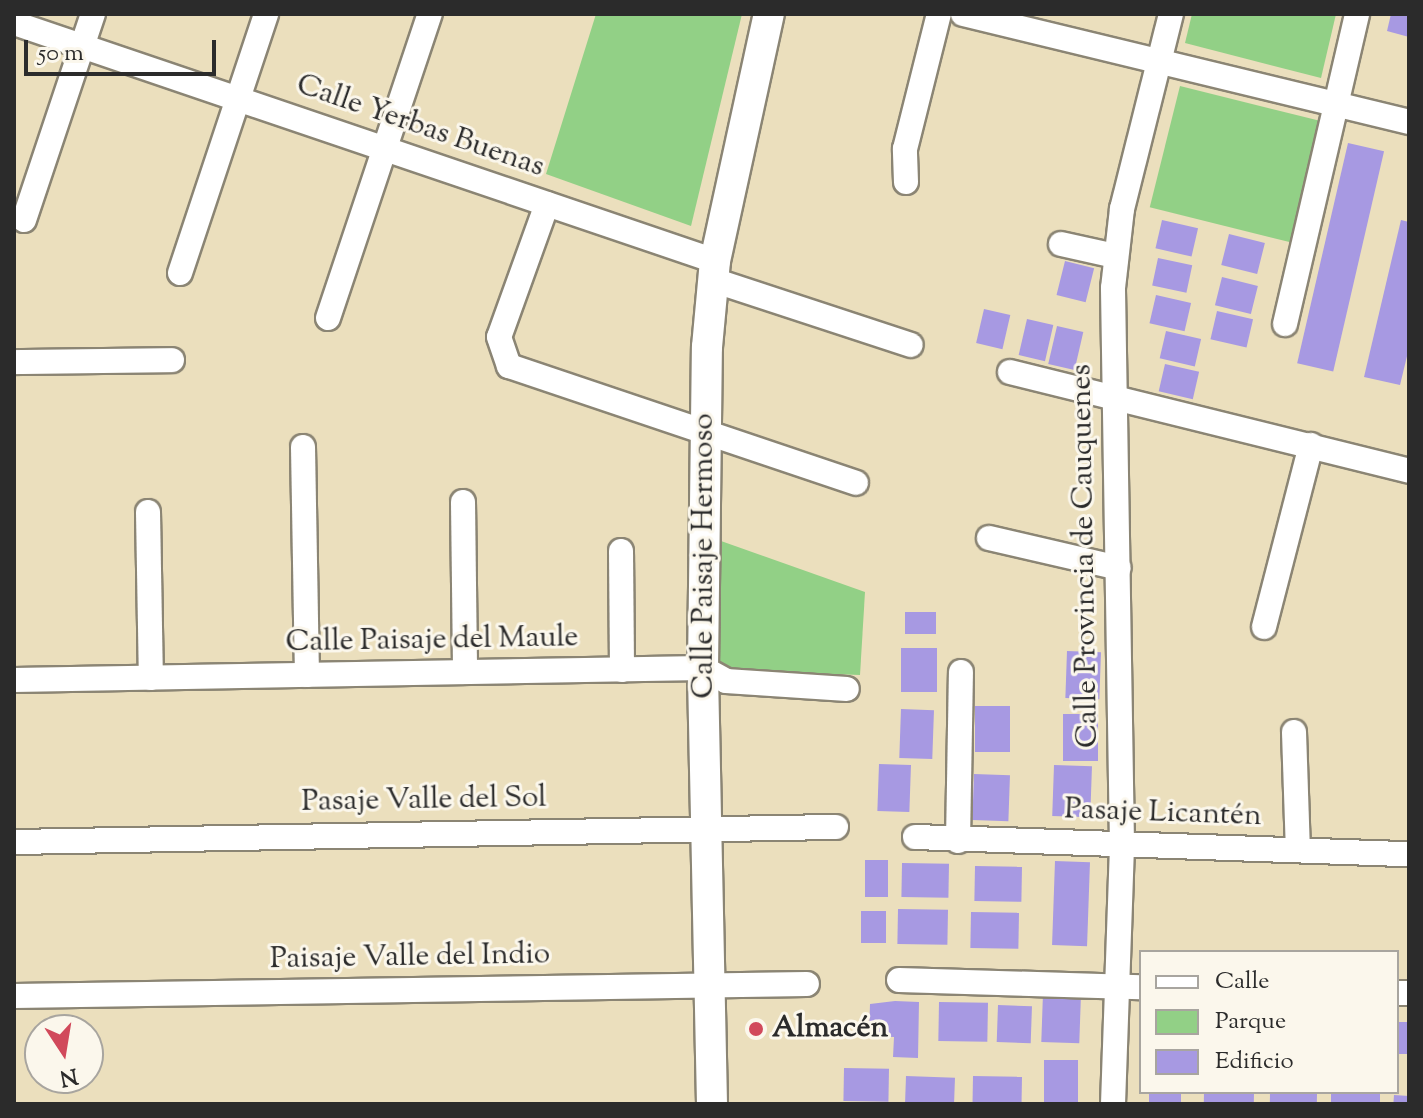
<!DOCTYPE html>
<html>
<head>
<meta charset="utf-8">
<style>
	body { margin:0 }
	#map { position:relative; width:1423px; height:1118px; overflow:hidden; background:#ebdfbd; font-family:"Sorts Mill Goudy",serif }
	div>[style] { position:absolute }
	.green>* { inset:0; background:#92d086; transform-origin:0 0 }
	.building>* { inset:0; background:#a799e2; transform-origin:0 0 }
	.roads { filter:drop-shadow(2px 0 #8b8574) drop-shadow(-2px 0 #8b8574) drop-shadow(0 2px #8b8574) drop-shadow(0 -2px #8b8574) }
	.minor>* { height:24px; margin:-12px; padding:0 12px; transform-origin:12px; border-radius:12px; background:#fff }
	.tertiary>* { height:30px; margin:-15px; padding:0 15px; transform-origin:15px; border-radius:15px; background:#fff }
	.dots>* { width:22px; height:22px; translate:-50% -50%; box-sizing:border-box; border:4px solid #fbf7ec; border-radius:50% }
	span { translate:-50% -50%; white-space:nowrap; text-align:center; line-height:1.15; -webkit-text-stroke:6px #fbf7ec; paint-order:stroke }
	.street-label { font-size:30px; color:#2b2b2b }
	.poi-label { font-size:30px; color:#2b2b2b; font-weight:700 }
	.left { translate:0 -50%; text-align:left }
	.frame { position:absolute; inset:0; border:16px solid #2b2b2b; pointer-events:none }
	.legend { position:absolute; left:1139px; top:950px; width:260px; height:144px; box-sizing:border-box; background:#fbf7ec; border:2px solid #a8a59f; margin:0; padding:10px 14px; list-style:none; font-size:24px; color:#2b2b2b }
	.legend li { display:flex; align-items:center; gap:16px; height:40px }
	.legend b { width:40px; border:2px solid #a8a59f }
	.north { position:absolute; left:24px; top:1014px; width:80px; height:80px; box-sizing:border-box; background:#fbf7ec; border:2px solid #a8a59f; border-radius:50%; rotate:168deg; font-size:22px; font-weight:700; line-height:32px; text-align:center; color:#2b2b2b }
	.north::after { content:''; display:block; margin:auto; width:28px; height:36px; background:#d1495b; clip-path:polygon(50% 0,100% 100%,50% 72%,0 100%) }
	.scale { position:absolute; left:24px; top:40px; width:192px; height:36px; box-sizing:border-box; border:4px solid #2b2b2b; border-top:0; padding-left:10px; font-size:24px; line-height:28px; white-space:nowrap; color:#2b2b2b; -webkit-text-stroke:6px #fbf7ec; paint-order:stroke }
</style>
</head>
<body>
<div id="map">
	<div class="green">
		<i style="clip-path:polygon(596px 14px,742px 14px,691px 226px,546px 174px)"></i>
		<i style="clip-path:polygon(1192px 14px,1336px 14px,1321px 78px,1185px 43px)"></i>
		<i style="left:1180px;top:86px;width:145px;height:125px;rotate:14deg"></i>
		<i style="clip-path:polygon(721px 541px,865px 592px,860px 675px,719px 670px)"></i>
	</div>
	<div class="building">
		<i style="clip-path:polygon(1391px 14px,1409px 14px,1409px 37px,1387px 31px)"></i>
		<i style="left:1348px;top:143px;width:37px;height:226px;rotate:13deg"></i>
		<i style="left:1162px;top:220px;width:37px;height:29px;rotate:13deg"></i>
		<i style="clip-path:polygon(1401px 220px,1409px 222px,1409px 348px,1400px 385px,1364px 377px)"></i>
		<i style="left:1229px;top:234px;width:37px;height:32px;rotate:14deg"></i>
		<i style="left:1158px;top:258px;width:35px;height:28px;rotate:12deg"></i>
		<i style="left:1065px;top:261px;width:30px;height:35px;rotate:14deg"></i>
		<i style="left:1222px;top:277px;width:37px;height:29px;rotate:14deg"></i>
		<i style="left:1156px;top:295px;width:36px;height:29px;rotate:13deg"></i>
		<i style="left:984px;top:309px;width:27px;height:35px;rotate:13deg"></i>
		<i style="left:1217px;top:311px;width:37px;height:29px;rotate:13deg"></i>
		<i style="left:1027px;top:319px;width:27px;height:37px;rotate:13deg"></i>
		<i style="left:1057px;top:326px;width:27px;height:39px;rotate:13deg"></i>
		<i style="left:1166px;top:331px;width:36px;height:28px;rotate:13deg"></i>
		<i style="left:1165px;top:364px;width:35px;height:28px;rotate:13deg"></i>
		<i style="left:905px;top:612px;width:31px;height:22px"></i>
		<i style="left:901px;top:648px;width:36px;height:44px"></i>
		<i style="left:1067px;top:651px;width:34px;height:47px;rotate:2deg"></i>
		<i style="left:975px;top:706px;width:35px;height:46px"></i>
		<i style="left:901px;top:709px;width:33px;height:49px;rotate:2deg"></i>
		<i style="left:1063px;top:714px;width:35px;height:47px"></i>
		<i style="left:879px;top:764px;width:32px;height:47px;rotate:2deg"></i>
		<i style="left:1054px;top:765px;width:38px;height:51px;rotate:2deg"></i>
		<i style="left:974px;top:774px;width:36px;height:46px;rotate:2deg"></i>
		<i style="left:865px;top:860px;width:23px;height:37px"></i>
		<i style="left:1055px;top:861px;width:35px;height:84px;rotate:2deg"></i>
		<i style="left:902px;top:863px;width:47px;height:34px;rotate:1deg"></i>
		<i style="left:975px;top:866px;width:47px;height:35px;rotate:1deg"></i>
		<i style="left:898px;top:909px;width:50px;height:35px;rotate:1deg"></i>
		<i style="left:861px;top:911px;width:25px;height:32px"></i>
		<i style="left:971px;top:912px;width:48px;height:36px;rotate:1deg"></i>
		<i style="left:1043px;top:993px;width:38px;height:49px;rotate:2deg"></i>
		<i style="clip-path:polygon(895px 1001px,919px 1002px,918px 1058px,893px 1057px,894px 1037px,869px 1036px,870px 1004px)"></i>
		<i style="left:939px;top:1002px;width:49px;height:39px;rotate:1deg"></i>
		<i style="left:998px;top:1005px;width:34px;height:37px;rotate:2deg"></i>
		<i style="left:1397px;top:1022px;width:12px;height:32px"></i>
		<i style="left:1044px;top:1060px;width:34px;height:44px"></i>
		<i style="left:844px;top:1068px;width:45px;height:33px;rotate:1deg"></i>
		<i style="left:906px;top:1076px;width:49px;height:28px;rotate:2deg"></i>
		<i style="left:973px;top:1076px;width:49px;height:28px;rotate:1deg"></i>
		<i style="left:1149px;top:1092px;width:32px;height:12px"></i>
		<i style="left:1204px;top:1092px;width:50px;height:12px;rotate:1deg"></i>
		<i style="left:1270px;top:1093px;width:47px;height:11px;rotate:1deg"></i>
		<i style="left:1331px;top:1094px;width:49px;height:10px"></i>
		<i style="left:1394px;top:1095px;width:15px;height:9px;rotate:4deg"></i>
	</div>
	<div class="roads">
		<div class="minor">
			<i style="left:963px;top:14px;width:459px;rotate:13.6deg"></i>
			<i style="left:14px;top:23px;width:740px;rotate:18.75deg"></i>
			<i style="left:906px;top:182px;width:33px;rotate:-92deg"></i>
			<i style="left:905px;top:149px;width:139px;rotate:-75.9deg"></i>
			<i style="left:547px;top:204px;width:141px;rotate:109.8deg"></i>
			<i style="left:499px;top:337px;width:31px;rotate:71deg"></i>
			<i style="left:509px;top:366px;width:366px;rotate:18.6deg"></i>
			<i style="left:24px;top:220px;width:217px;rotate:-71.5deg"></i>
			<i style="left:1061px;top:244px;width:55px;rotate:12.5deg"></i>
			<i style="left:180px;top:273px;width:273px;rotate:-71.6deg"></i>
			<i style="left:713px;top:280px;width:208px;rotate:18.2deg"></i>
			<i style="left:328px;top:318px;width:321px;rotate:-71.5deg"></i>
			<i style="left:1285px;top:324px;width:318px;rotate:-76.9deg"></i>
			<i style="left:14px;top:362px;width:158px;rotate:-0.7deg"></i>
			<i style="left:1010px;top:372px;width:411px;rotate:13.9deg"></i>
			<i style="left:303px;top:447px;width:228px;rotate:89deg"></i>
			<i style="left:463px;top:502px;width:170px;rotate:89.3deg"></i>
			<i style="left:148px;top:512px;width:166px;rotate:89deg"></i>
			<i style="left:989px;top:538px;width:133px;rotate:13deg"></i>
			<i style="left:621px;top:551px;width:119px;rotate:89.5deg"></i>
			<i style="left:1264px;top:627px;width:188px;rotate:-75.5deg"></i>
			<i style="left:14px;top:680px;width:689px;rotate:-1deg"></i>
			<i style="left:703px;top:668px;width:26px;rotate:29deg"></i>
			<i style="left:726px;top:681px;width:121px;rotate:3.8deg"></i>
			<i style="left:1294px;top:732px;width:118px;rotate:88.1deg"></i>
			<i style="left:915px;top:837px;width:494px;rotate:2deg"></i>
			<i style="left:958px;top:841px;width:169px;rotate:-89deg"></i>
			<i style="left:14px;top:842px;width:822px;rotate:-1.05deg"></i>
			<i style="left:899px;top:980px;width:242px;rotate:1.7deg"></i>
			<i style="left:1397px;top:993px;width:12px"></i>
			<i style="left:14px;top:996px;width:793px;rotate:-0.87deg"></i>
			<i style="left:1113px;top:1104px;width:260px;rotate:-88deg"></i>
			<i style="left:1122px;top:844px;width:556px;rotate:-90.93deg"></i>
			<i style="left:1113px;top:288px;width:80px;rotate:-83.5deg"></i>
			<i style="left:1122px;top:209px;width:201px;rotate:-75.9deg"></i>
		</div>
		<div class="tertiary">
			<i style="left:712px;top:1104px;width:436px;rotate:-91.2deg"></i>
			<i style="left:703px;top:668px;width:321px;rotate:-89.3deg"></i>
			<i style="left:707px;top:347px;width:86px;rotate:-84.7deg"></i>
			<i style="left:715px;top:261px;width:253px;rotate:-77.7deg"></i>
		</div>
	</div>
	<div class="dots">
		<i style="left:756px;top:1029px;background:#d1495b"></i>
	</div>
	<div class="street-label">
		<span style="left:420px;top:127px;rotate:19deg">Calle Yerbas Buenas</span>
		<span style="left:705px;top:556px;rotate:-90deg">Calle Paisaje Hermoso</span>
		<span style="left:1086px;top:556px;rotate:-91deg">Calle Provincia de Cauquenes</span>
		<span style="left:432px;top:641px;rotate:-1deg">Calle Paisaje del Maule</span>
		<span style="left:424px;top:801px;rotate:-1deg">Pasaje Valle del Sol</span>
		<span style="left:1163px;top:814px;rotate:2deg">Pasaje Licantén</span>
		<span style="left:410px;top:958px;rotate:-1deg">Paisaje Valle del Indio</span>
	</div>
	<div class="poi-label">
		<span class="left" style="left:772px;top:1029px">Almacén</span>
	</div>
	<div class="frame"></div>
	<ul class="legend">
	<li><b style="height:10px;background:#fff"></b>Calle</li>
	<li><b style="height:22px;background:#92d086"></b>Parque</li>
	<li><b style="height:22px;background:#a799e2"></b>Edificio</li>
	</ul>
	<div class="north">N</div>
	<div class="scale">50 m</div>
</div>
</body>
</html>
